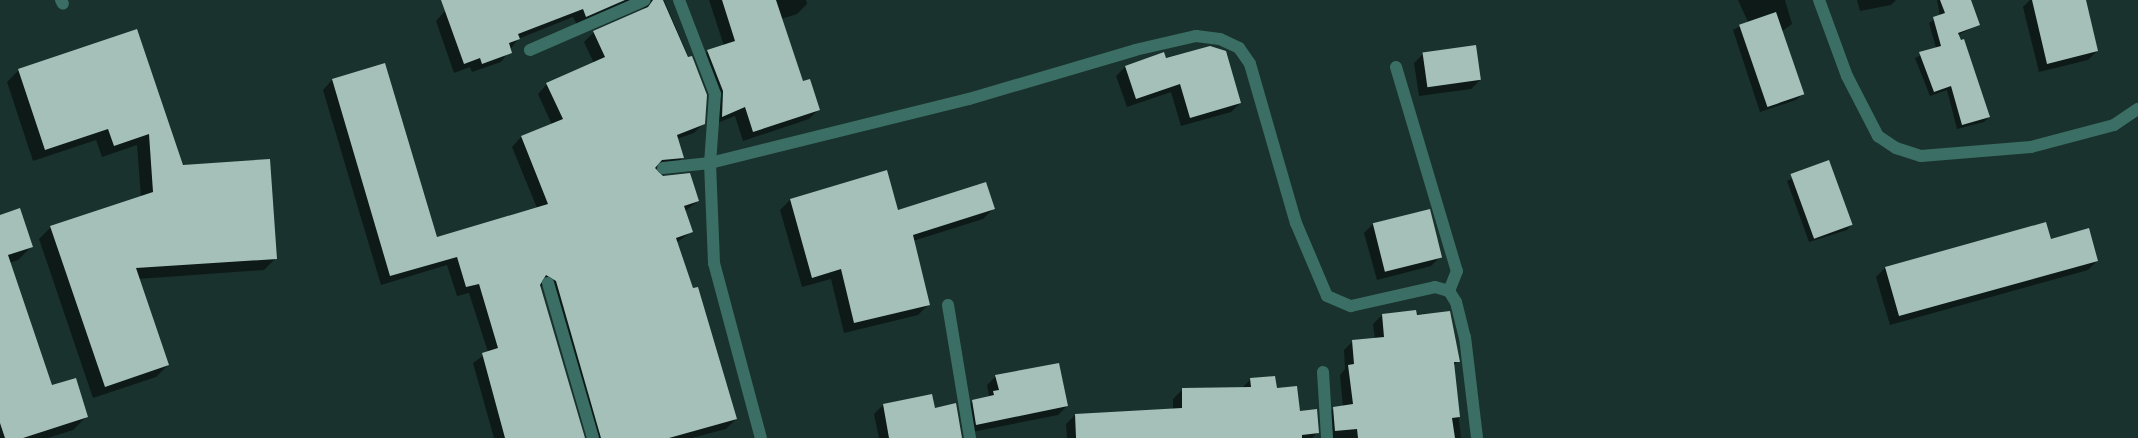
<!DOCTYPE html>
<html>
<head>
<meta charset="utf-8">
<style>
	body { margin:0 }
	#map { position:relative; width:2138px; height:438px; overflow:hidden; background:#1a322d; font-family:"PT Sans Narrow",sans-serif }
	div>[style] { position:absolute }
	.shadow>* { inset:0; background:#0007 }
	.building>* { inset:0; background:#a4c0b9; transform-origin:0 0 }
	.lane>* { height:12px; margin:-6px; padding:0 6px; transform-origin:6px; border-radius:6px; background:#3b6f65 }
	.street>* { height:12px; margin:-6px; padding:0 6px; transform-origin:6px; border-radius:6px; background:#3b6f65 }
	span { translate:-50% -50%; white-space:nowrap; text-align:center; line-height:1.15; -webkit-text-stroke:5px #102823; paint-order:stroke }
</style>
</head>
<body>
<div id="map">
	<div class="shadow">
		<i style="clip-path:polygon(478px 0,664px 0,705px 95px,704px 123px,694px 133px,677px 139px,683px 157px,674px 167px,654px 169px,698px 201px,684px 212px,691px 232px,676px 243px,736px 419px,726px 429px,692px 438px,589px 438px,544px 286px,539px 286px,583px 438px,494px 438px,473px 363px,488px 352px,469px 293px,457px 296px,447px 265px,381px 285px,323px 90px,332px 80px,384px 64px,436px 239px,537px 208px,512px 147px,521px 137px,552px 125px,538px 94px,547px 84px,594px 63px,584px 42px,594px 32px,642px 12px,644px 7px,577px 25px,573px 17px,518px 39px,501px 62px,472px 72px,470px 67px,454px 73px,436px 21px,445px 11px)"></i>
		<i style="clip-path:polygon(709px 0,806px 0,807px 4px,797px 14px,781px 19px,803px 83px,819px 109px,809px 119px,743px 141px,735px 116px,712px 125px,713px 102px,698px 61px,708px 51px,724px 46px)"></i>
		<i style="clip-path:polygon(1738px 0,1785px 0,1792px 24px,1781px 32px,1803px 94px,1796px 100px,1760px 112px,1733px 30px,1748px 22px)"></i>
		<i style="clip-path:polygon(1857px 0,1896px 0,1891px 5px,1860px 11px)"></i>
		<i style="clip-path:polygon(1937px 0,1970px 0,1978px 25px,1958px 35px,1989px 117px,1984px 122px,1957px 129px,1947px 90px,1930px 96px,1915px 58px,1936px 48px,1929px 23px,1940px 16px)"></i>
		<i style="clip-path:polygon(2030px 0,2085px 0,2097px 51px,2088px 60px,2039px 72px,2023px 7px)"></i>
		<i style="clip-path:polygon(136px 31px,182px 166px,276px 258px,264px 270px,138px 279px,168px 365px,156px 377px,93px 398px,39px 239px,51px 227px,141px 197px,137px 145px,102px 157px,96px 140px,33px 161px,7px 82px,19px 70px)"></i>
		<i style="clip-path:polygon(1210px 47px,1225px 52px,1240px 103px,1231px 112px,1181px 126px,1171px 92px,1127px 107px,1116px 76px,1125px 67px)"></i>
		<i style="clip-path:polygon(1423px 54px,1480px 80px,1471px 89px,1419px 96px,1414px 63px)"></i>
		<i style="clip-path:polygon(1828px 162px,1851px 225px,1847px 230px,1809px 242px,1787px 181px)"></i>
		<i style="clip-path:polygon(790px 200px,897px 212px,994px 208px,983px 219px,913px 241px,929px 304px,918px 315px,844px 333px,831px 279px,802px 287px,780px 210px)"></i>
		<i style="clip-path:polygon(0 216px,31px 247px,18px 260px,9px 263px,51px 387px,87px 416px,73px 430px,48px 438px,0 438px)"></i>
		<i style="clip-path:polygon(1373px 224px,1440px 257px,1431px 266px,1377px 280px,1364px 233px)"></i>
		<i style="clip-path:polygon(2050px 240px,2097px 261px,2088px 270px,1890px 325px,1876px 277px,1885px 268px)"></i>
		<i style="clip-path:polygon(1449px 313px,1458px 361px,1453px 366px,1461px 438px,1326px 438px,1325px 417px,1334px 408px,1343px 407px,1340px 375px,1345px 369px,1344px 350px,1353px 341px,1375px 339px,1373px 324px,1382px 315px)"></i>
		<i style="clip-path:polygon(996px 376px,1067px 406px,1058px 415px,967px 433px,964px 410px,973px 401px,989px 396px,987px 385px)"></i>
		<i style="clip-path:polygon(1250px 380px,1275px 390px,1317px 433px,1312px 438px,1067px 438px,1066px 424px,1075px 415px,1173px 410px,1173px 399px,1182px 390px,1242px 388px)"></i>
		<i style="clip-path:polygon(883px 405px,934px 409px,961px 438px,879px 438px,874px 414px)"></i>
	</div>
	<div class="building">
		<i style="clip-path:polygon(441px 0,625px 0,586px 17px,583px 9px,518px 34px,520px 39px,509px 43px,512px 53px,482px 64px,480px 58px,464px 64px)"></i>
		<i style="clip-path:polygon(653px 0,663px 0,688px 57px,692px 56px,707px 95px,705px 124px,677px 135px,684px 158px,662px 160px,655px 168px,663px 176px,690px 173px,699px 201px,684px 206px,693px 232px,676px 238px,693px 288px,698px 287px,737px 419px,669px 438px,601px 438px,556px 281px,546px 275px,540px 285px,585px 438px,505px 438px,482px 353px,498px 348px,479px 284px,466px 287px,457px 257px,390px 276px,332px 79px,385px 63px,437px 237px,548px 204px,521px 136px,563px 119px,546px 83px,605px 57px,593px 31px,648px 7px)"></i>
		<i style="clip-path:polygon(722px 0,776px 0,803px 81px,810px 79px,820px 110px,753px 132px,745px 107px,722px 117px,723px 91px,707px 50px,735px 41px)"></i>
		<i style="clip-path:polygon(1940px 0,1971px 0,1980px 25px,1958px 33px,1961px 40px,1964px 39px,1990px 117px,1962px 125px,1951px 86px,1934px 92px,1919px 52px,1941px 46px,1933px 17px,1945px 13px)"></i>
		<i style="clip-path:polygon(2032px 0,2086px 0,2098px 51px,2047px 64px)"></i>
		<i style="left:1776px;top:12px;width:87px;height:39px;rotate:71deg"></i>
		<i style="clip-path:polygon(137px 29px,183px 165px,270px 159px,277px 259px,136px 268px,169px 365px,105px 387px,50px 226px,153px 192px,149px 134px,114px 146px,108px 129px,45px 150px,18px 69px)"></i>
		<i style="left:1476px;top:45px;width:35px;height:54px;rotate:82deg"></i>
		<i style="clip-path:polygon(1210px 46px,1226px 51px,1241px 103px,1190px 118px,1180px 84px,1136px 99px,1125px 66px,1164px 52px,1166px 58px)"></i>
		<i style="left:1829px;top:160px;width:69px;height:41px;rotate:70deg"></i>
		<i style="clip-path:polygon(887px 170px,898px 210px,986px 182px,995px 209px,913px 235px,930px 305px,854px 323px,841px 269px,812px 278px,790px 199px)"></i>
		<i style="clip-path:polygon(20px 208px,33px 247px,8px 255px,52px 385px,76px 378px,88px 417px,23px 438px,5px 438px,0 423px,0 215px)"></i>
		<i style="left:1430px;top:209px;width:50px;height:59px;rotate:76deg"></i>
		<i style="clip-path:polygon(2046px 222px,2051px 239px,2089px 228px,2098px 261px,1899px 316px,1885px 267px)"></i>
		<i style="clip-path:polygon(1416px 310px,1417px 315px,1450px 311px,1460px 362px,1454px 362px,1460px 417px,1452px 418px,1455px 438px,1358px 438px,1357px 429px,1335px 431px,1333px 407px,1353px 404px,1348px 365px,1354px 364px,1352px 340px,1384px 337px,1382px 314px)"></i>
		<i style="clip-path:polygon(1059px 363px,1068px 406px,976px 425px,972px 400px,994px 395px,993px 391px,999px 390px,995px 375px)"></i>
		<i style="clip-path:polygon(1275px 376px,1277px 388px,1297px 386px,1300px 411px,1317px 409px,1319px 433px,1302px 435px,1302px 438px,1076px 438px,1075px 414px,1182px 408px,1182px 388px,1251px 387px,1250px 378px)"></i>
		<i style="clip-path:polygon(932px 394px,935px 408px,956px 403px,962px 438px,889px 438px,883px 404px)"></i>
	</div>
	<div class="lane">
		<i style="left:61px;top:0;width:4px;rotate:63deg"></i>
		<i style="left:1819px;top:0;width:81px;rotate:69.8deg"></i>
		<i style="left:1847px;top:76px;width:68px;rotate:62.7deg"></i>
		<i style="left:1878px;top:136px;width:22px;rotate:34deg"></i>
		<i style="left:1896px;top:148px;width:26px;rotate:18deg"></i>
		<i style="left:1921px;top:156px;width:110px;rotate:-4.7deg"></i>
		<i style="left:2031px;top:147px;width:86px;rotate:-14.8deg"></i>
		<i style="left:2114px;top:125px;width:29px;rotate:-34deg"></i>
	</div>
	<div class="street">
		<i style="left:679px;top:0;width:101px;rotate:69deg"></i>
		<i style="left:715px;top:94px;width:69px;rotate:94.1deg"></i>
		<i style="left:710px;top:163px;width:100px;rotate:87.7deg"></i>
		<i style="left:714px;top:263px;width:181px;rotate:75deg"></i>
		<i style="left:530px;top:50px;width:125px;rotate:-23.5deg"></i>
		<i style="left:1396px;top:67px;width:213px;rotate:73.4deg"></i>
		<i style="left:1457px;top:271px;width:22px;rotate:112deg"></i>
		<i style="left:663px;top:168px;width:47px;rotate:-6.1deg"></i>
		<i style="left:710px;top:163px;width:267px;rotate:-13.9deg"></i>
		<i style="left:969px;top:99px;width:173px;rotate:-16.4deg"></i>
		<i style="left:1135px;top:50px;width:63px;rotate:-12.9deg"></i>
		<i style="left:1196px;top:36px;width:24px;rotate:7deg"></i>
		<i style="left:1220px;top:39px;width:21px;rotate:25deg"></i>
		<i style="left:1239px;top:48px;width:19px;rotate:55deg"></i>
		<i style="left:1250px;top:64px;width:166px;rotate:73.9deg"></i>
		<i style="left:1296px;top:223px;width:79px;rotate:67deg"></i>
		<i style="left:1327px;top:296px;width:26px;rotate:23deg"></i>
		<i style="left:1351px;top:306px;width:86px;rotate:-12.7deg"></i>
		<i style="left:1435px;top:287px;width:15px;rotate:16deg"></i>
		<i style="left:1449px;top:291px;width:13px;rotate:58deg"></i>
		<i style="left:1456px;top:302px;width:36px;rotate:76deg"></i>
		<i style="left:1465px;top:337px;width:102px;rotate:83.2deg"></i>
		<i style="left:548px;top:283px;width:161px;rotate:73.8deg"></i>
		<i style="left:948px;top:305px;width:135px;rotate:80.6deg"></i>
		<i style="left:1323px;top:372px;width:66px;rotate:86.5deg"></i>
	</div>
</div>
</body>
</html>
